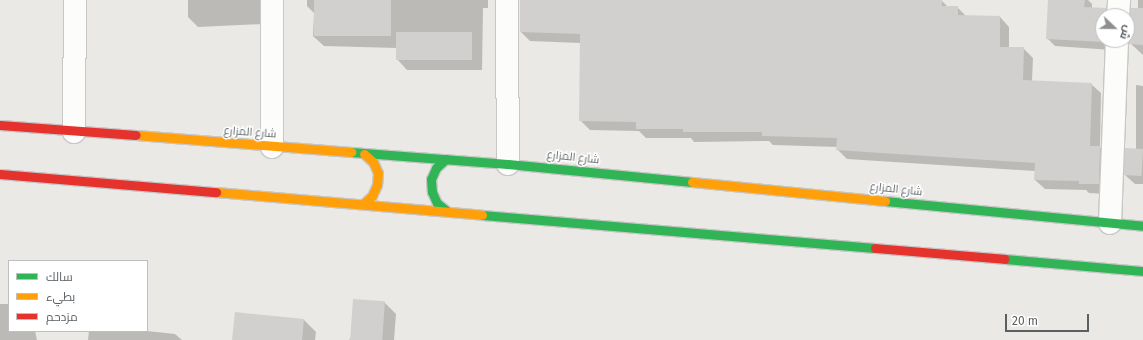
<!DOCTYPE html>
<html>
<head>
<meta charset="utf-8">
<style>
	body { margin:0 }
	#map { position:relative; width:1143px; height:340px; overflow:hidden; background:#ebe9e5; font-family:"Fira Sans",Cairo,sans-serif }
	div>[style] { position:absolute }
	.shadow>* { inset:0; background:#0003 }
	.building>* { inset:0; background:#d1d0ce; transform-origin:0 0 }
	.roads { filter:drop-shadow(1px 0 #c7c7c7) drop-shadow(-1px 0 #c7c7c7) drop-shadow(0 1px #c7c7c7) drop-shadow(0 -1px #c7c7c7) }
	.street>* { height:22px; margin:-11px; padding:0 11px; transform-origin:11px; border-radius:11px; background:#fcfcfb }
	.fast>* { height:9px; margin:-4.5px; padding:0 4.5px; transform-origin:4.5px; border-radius:4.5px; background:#30b455 }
	.slow>* { height:9px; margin:-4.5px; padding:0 4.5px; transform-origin:4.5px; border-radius:4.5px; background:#ff9f0a }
	.jam>* { height:9px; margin:-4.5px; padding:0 4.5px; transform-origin:4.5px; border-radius:4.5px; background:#e5322d }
	span { translate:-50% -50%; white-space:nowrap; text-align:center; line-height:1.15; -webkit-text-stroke:3px #fff; paint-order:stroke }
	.street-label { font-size:11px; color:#5a5f63 }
	.legend { position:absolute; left:8px; top:260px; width:140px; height:72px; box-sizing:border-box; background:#fff; border:1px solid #bdbfc1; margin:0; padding:5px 7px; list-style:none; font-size:12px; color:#5a5f63 }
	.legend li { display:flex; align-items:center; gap:8px; height:20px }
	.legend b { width:20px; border:1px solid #bdbfc1 }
	.north { position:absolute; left:1095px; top:8px; width:40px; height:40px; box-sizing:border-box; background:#fff; border:1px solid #bdbfc1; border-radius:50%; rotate:112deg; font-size:11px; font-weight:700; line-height:16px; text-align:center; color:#5a5f63 }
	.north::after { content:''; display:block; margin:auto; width:14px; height:18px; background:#8d8f90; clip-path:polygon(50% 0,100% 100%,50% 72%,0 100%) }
	.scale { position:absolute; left:1005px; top:314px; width:84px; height:18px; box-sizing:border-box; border:2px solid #5a5f63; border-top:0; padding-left:5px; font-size:12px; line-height:14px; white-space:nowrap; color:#5a5f63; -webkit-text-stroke:3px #fff; paint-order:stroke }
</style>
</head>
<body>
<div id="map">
	<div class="shadow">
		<i style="clip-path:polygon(188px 0,262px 0,262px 24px,198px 27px,188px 17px)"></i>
		<i style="clip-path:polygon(307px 0,488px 0,488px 8px,483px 8px,482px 70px,407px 70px,397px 59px,397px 48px,324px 46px,313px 36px,314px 13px,307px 6px)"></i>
		<i style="clip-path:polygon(522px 0,942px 1px,948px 7px,957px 7px,966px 16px,1000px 17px,1009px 27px,1009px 48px,1023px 48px,1033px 58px,1032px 81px,1091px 84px,1101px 93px,1100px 147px,1110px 157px,1108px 194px,1089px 193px,1086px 190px,1045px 189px,1035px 180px,1035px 171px,847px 159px,837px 149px,838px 147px,773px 145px,769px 141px,694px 142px,691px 138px,646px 138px,639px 131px,590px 130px,580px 120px,580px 43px,530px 41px,521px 32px)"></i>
		<i style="clip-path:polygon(1049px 0,1088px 0,1092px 4px,1092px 8px,1106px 9px,1113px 16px,1103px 16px,1103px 40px,1116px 40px,1112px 50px,1055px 46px,1047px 38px)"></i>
		<i style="clip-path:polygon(1138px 0,1143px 0,1143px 55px,1130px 43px,1127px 34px,1127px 25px,1138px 9px)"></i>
		<i style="clip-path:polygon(1136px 85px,1143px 86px,1143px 184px,1135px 184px,1125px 175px,1136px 149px)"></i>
		<i style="clip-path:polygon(384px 302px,396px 314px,394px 340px,349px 340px)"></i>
		<i style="clip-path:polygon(0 304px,9px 304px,9px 331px,35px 331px,37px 340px,0 340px)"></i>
		<i style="clip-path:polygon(236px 313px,304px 320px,316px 332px,315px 340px,233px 340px)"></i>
		<i style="clip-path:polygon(89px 331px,147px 331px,175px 334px,182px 340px,88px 340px)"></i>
	</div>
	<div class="building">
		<i style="left:314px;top:0;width:77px;height:36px"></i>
		<i style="clip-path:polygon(520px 0,942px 0,942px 6px,958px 6px,958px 15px,1000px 16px,1000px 47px,1024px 47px,1023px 80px,1092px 83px,1090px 146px,1100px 146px,1099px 184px,1079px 184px,1079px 181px,1034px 180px,1035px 163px,836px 150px,837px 138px,762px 136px,762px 132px,683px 132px,683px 129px,636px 129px,636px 122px,579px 121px,580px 34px,520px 32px)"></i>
		<i style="clip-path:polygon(1048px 0,1085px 0,1084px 7px,1106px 8px,1106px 16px,1103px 16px,1104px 42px,1046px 39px)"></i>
		<i style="clip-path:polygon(1131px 8px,1143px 8px,1143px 45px,1129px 44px,1127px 24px,1130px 17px)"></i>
		<i style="left:396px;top:32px;width:76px;height:28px"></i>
		<i style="left:1125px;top:148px;width:18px;height:27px;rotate:3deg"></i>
		<i style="left:353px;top:299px;width:32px;height:41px;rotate:4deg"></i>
		<i style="clip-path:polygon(235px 312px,304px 319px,302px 340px,232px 340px)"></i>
	</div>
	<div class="roads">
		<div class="street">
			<i style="left:507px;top:0;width:164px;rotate:89.7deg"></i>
			<i style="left:1118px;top:16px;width:16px;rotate:-86deg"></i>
			<i style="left:74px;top:132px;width:132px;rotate:-89.6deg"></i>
			<i style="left:272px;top:147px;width:147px;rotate:-90deg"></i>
			<i style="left:1110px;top:223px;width:183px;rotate:-87.8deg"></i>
		</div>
		<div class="fast">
			<i style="left:351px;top:152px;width:157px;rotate:4.4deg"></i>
			<i style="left:508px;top:164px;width:185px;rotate:5.6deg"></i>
			<i style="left:446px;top:159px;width:13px;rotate:138deg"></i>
			<i style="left:436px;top:168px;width:12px;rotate:114deg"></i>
			<i style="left:431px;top:179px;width:13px;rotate:86deg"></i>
			<i style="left:432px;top:192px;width:12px;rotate:66deg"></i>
			<i style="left:437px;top:203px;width:13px;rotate:39deg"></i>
			<i style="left:885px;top:201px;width:259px;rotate:5.5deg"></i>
			<i style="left:482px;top:215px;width:394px;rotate:4.8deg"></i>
			<i style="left:1005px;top:259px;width:139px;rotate:5deg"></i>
		</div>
		<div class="slow">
			<i style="left:136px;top:135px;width:216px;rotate:4.5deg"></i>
			<i style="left:692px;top:182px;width:194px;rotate:5.6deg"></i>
			<i style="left:216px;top:192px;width:267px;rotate:4.9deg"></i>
			<i style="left:363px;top:204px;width:12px;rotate:-42deg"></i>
			<i style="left:372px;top:196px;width:12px;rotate:-66deg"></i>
			<i style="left:377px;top:185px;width:12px;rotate:-85deg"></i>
			<i style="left:378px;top:173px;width:12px;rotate:-114deg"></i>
			<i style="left:373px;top:162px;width:12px;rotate:-138deg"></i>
		</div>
		<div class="jam">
			<i style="left:0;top:125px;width:136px;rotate:4.2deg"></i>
			<i style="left:0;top:174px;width:217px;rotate:4.8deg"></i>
			<i style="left:875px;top:248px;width:130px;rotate:4.8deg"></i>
		</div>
	</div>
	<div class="street-label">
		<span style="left:250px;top:133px;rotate:4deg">شارع المزارع</span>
		<span style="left:573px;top:158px;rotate:6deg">شارع المزارع</span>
		<span style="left:896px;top:190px;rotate:6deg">شارع المزارع</span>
	</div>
	<ul class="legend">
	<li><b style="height:5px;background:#30b455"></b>سالك</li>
	<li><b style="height:5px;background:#ff9f0a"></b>بطيء</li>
	<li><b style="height:5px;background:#e5322d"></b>مزدحم</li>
	</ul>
	<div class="north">ش</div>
	<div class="scale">20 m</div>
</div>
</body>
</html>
